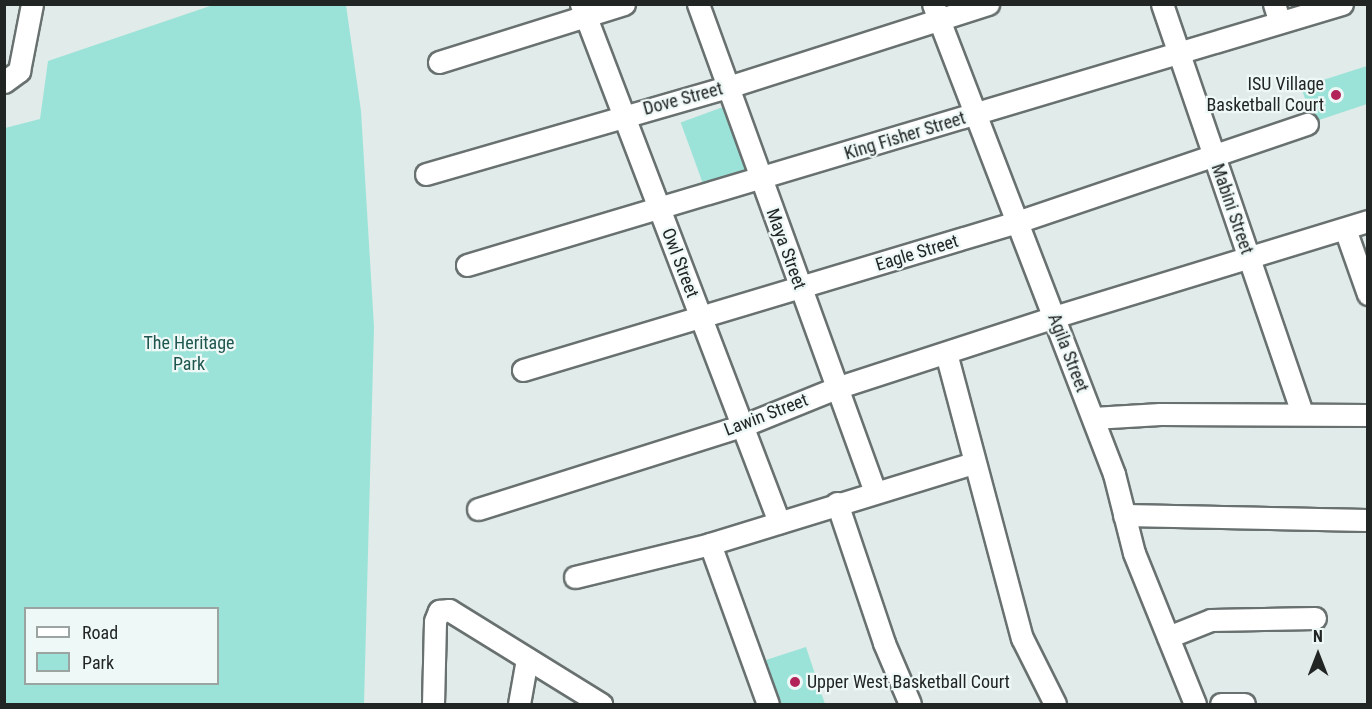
<!DOCTYPE html>
<html>
<head>
<meta charset="utf-8">
<style>
	body { margin:0 }
	#map { position:relative; width:1372px; height:709px; overflow:hidden; background:#e1ebe9; font-family:"Roboto Condensed",sans-serif }
	div>[style] { position:absolute }
	.green>* { inset:0; background:#9be3d8; transform-origin:0 0 }
	.roads { filter:drop-shadow(2px 0 #697170) drop-shadow(-2px 0 #697170) drop-shadow(0 2px #697170) drop-shadow(0 -2px #697170) }
	.street>* { height:21px; margin:-10.5px; padding:0 10.5px; transform-origin:10.5px; border-radius:10.5px; background:#fff }
	.dots>* { width:16px; height:16px; translate:-50% -50%; box-sizing:border-box; border:3px solid #eef8f6; border-radius:50% }
	span { translate:-50% -50%; white-space:nowrap; text-align:center; line-height:1.15; -webkit-text-stroke:4.5px #eef8f6; paint-order:stroke }
	.poi-label { font-size:18px; color:#212524 }
	.right { translate:-100% -50%; text-align:right }
	.left { translate:0 -50%; text-align:left }
	.street-label { font-size:18px; color:#212524 }
	.park-label { font-size:18px; color:#1f564f }
	.frame { position:absolute; inset:0; border:6px solid #212524; pointer-events:none }
	.legend { position:absolute; left:24px; top:607px; width:195px; height:78px; box-sizing:border-box; background:#eef8f6; border:2px solid #9ca4a2; margin:0; padding:8px 10px; list-style:none; font-size:18px; color:#212524 }
	.legend li { display:flex; align-items:center; gap:12px; height:30px }
	.legend b { width:30px; border:2px solid #9ca4a2 }
	.north { position:absolute; left:1288px; top:625px; width:60px; height:60px; -webkit-text-stroke:4px #eef8f6; paint-order:stroke; rotate:0deg; font-size:16px; font-weight:700; line-height:24px; text-align:center; color:#212524 }
	.north::after { content:''; display:block; margin:auto; width:21px; height:27px; background:#212524; clip-path:polygon(50% 0,100% 100%,50% 72%,0 100%) }
</style>
</head>
<body>
<div id="map">
	<div class="green">
		<i style="clip-path:polygon(evenodd,213px 5px,346px 5px,361px 111px,374px 327px,364px 704px,5px 704px,5px 128px,40px 119px,48px 61px,213px 5px,26px 608px,218px 608px,218px 684px,26px 684px,26px 608px)"></i>
		<i style="clip-path:polygon(1367px 66px,1367px 104px,1313px 122px,1301px 87px)"></i>
		<i style="left:723px;top:107px;width:83px;height:45px;rotate:70deg"></i>
		<i style="clip-path:polygon(806px 647px,825px 704px,781px 704px,766px 660px)"></i>
	</div>
	<div class="roads">
		<div class="street">
			<i style="left:581px;top:4px;width:555px;rotate:69.08deg"></i>
			<i style="left:698px;top:4px;width:519px;rotate:70.06deg"></i>
			<i style="left:933px;top:4px;width:504px;rotate:68.94deg"></i>
			<i style="left:1114px;top:474px;width:81px;rotate:75.8deg"></i>
			<i style="left:1134px;top:553px;width:163px;rotate:68deg"></i>
			<i style="left:1162px;top:4px;width:433px;rotate:71.1deg"></i>
			<i style="left:1274px;top:4px;width:19px;rotate:72deg"></i>
			<i style="left:439px;top:62px;width:194px;rotate:-17.4deg"></i>
			<i style="left:4px;top:82px;width:19px;rotate:-36deg"></i>
			<i style="left:19px;top:71px;width:68px;rotate:-79deg"></i>
			<i style="left:426px;top:174px;width:314px;rotate:-16.1deg"></i>
			<i style="left:728px;top:87px;width:273px;rotate:-17.7deg"></i>
			<i style="left:1345px;top:229px;width:69px;rotate:70.5deg"></i>
			<i style="left:467px;top:265px;width:913px;rotate:-16.61deg"></i>
			<i style="left:946px;top:353px;width:295px;rotate:75.1deg"></i>
			<i style="left:1022px;top:638px;width:74px;rotate:63.4deg"></i>
			<i style="left:523px;top:370px;width:516px;rotate:-16.68deg"></i>
			<i style="left:1017px;top:222px;width:306px;rotate:-18.7deg"></i>
			<i style="left:1093px;top:418px;width:67px;rotate:-3.4deg"></i>
			<i style="left:1160px;top:414px;width:208px;rotate:0.3deg"></i>
			<i style="left:837px;top:503px;width:148px;rotate:71.4deg"></i>
			<i style="left:884px;top:643px;width:66px;rotate:66.9deg"></i>
			<i style="left:478px;top:509px;width:277px;rotate:-17.5deg"></i>
			<i style="left:742px;top:426px;width:101px;rotate:-22deg"></i>
			<i style="left:836px;top:388px;width:229px;rotate:-18deg"></i>
			<i style="left:1054px;top:317px;width:328px;rotate:-17deg"></i>
			<i style="left:1124px;top:515px;width:244px;rotate:1.2deg"></i>
			<i style="left:710px;top:544px;width:170px;rotate:70.1deg"></i>
			<i style="left:575px;top:577px;width:139px;rotate:-13.7deg"></i>
			<i style="left:710px;top:544px;width:276px;rotate:-17.1deg"></i>
			<i style="left:1168px;top:637px;width:46px;rotate:-21.6deg"></i>
			<i style="left:1211px;top:620px;width:104px;rotate:-1.1deg"></i>
			<i style="left:433px;top:704px;width:83px;rotate:-88.6deg"></i>
			<i style="left:435px;top:621px;width:11px;rotate:-68deg"></i>
			<i style="left:439px;top:611px;width:10px;rotate:-6deg"></i>
			<i style="left:449px;top:610px;width:179px;rotate:31.7deg"></i>
			<i style="left:519px;top:704px;width:46px;rotate:-79.9deg"></i>
			<i style="left:1221px;top:704px;width:23px"></i>
		</div>
	</div>
	<div class="dots">
		<i style="left:1336px;top:95px;background:#b22359"></i>
		<i style="left:795px;top:682px;background:#b22359"></i>
	</div>
	<div class="poi-label">
		<span class="right" style="left:1324px;top:95px">ISU Village<br>Basketball Court</span>
		<span class="left" style="left:807px;top:682px">Upper West Basketball Court</span>
	</div>
	<div class="street-label">
		<span style="left:683px;top:99px;rotate:-15deg">Dove Street</span>
		<span style="left:905px;top:136px;rotate:-17deg">King Fisher Street</span>
		<span style="left:1232px;top:209px;rotate:71deg">Mabini Street</span>
		<span style="left:786px;top:249px;rotate:70deg">Maya Street</span>
		<span style="left:917px;top:253px;rotate:-17deg">Eagle Street</span>
		<span style="left:680px;top:263px;rotate:69deg">Owl Street</span>
		<span style="left:1068px;top:353px;rotate:69deg">Agila Street</span>
		<span style="left:766px;top:415px;rotate:-21deg">Lawin Street</span>
	</div>
	<div class="park-label">
		<span style="left:189px;top:354px">The Heritage<br>Park</span>
	</div>
	<div class="frame"></div>
	<ul class="legend">
	<li><b style="height:8px;background:#fff"></b>Road</li>
	<li><b style="height:16px;background:#9be3d8"></b>Park</li>
	</ul>
	<div class="north">N</div>
</div>
</body>
</html>
